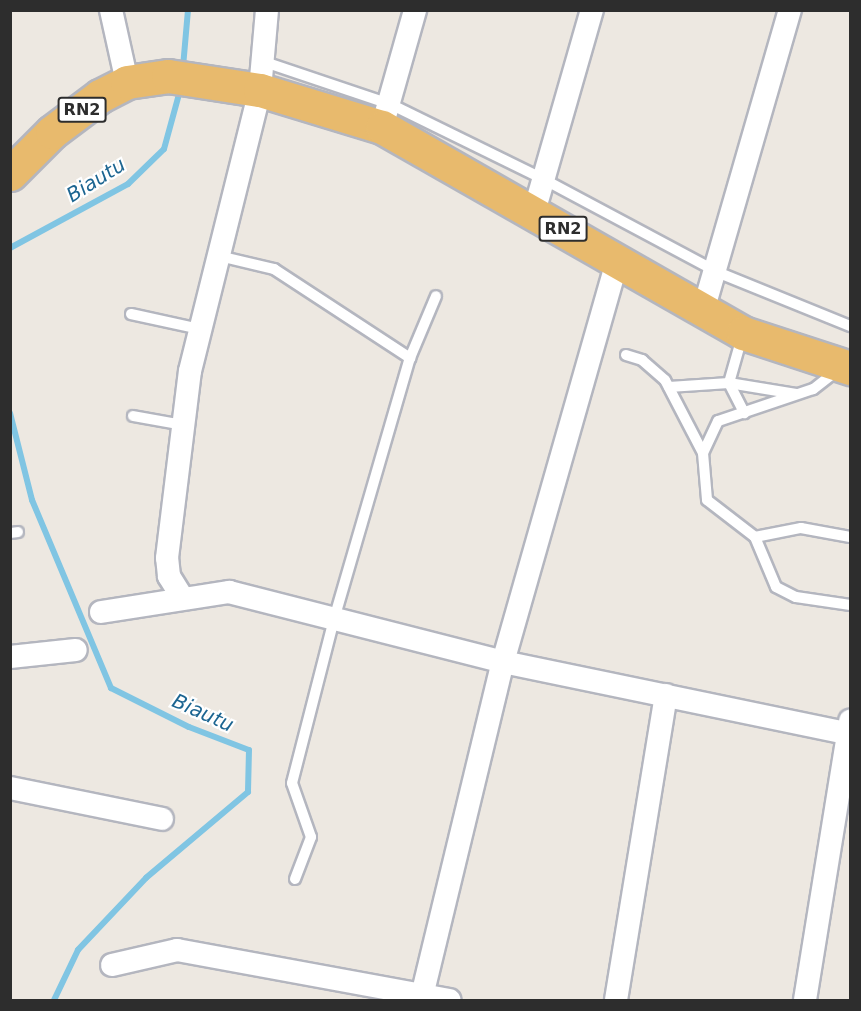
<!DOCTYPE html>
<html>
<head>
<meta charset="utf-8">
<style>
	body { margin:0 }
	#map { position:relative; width:861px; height:1011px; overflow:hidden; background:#ede8e1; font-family:"DejaVu Sans",sans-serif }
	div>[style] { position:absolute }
	.stream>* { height:6px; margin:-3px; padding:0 3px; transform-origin:3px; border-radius:3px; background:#80c5e3 }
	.roads { filter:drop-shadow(2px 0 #b4b6bf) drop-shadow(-2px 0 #b4b6bf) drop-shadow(0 2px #b4b6bf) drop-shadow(0 -2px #b4b6bf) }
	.service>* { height:10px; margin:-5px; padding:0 5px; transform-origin:5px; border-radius:5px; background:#fff }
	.minor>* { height:22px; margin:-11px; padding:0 11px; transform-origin:11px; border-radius:11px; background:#fff }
	.trunk>* { height:33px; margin:-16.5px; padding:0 16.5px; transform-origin:16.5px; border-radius:16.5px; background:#e8ba6d }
	span { translate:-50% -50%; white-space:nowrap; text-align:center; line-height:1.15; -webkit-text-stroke:4.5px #fff; paint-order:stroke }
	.shield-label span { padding:2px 4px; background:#fff; border:2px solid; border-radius:4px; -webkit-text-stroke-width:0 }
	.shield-label { font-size:16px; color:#2d2d2d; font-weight:700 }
	.water-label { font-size:20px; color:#1c6591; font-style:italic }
	.frame { position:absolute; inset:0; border:12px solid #2d2d2d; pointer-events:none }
</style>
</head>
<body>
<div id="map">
	<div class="stream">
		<i style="left:183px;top:67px;width:57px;rotate:-85deg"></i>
		<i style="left:10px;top:248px;width:134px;rotate:-28.5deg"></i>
		<i style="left:128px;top:184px;width:50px;rotate:-44.2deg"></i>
		<i style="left:164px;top:149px;width:64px;rotate:-74.7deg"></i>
		<i style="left:10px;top:413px;width:90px;rotate:75.8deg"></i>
		<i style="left:32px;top:500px;width:204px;rotate:67.2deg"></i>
		<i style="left:111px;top:688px;width:87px;rotate:26.6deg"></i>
		<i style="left:189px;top:727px;width:64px;rotate:21deg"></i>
		<i style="left:249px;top:750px;width:42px;rotate:91.4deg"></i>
		<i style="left:248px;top:792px;width:133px;rotate:139.9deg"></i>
		<i style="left:146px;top:878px;width:99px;rotate:133.4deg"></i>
		<i style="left:78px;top:950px;width:55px;rotate:115.6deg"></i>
	</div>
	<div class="roads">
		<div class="service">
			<i style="left:262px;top:61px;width:135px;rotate:18.6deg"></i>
			<i style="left:390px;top:104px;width:173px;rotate:26.1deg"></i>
			<i style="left:545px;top:180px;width:195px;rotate:28.1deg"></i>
			<i style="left:717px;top:272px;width:144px;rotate:22.1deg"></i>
			<i style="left:219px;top:256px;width:57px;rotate:13.3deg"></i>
			<i style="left:274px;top:269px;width:163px;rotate:33.2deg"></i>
			<i style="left:131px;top:314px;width:71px;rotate:12.3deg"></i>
			<i style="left:742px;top:337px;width:48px;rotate:105.8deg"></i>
			<i style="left:729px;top:383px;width:34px;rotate:63deg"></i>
			<i style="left:626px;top:355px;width:17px;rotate:17deg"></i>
			<i style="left:642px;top:360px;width:30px;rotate:41deg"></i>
			<i style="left:665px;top:380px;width:82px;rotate:62.5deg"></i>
			<i style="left:839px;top:369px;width:33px;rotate:142deg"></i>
			<i style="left:813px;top:389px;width:100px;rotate:161.4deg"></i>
			<i style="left:718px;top:421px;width:35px;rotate:115deg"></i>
			<i style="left:703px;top:453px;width:47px;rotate:85.1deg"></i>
			<i style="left:707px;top:500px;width:61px;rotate:37.6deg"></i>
			<i style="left:755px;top:537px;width:54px;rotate:67.2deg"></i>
			<i style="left:776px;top:587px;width:22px;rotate:27deg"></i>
			<i style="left:796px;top:597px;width:55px;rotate:8.4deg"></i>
			<i style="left:669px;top:387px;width:60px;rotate:-3.8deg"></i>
			<i style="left:729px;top:383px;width:68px;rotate:9.3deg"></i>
			<i style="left:133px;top:416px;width:51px;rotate:10.2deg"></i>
			<i style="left:10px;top:533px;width:8px;rotate:-7deg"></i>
			<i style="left:755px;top:537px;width:47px;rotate:-11.1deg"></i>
			<i style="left:801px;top:528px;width:50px;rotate:10.4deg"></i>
			<i style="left:295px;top:879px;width:45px;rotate:-69.1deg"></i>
			<i style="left:311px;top:837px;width:57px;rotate:-109.4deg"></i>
			<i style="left:292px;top:783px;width:169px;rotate:-75.6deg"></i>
			<i style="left:334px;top:619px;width:272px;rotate:-73.8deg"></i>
			<i style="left:410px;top:358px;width:67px;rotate:-67.2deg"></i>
		</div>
		<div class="minor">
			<i style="left:111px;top:10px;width:74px;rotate:77.5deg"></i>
			<i style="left:382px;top:127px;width:122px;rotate:-74.2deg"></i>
			<i style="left:534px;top:212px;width:210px;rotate:-74deg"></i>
			<i style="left:703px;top:311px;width:313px;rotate:-73.9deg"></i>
			<i style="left:182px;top:597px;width:25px;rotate:-122deg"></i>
			<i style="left:169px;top:576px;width:18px;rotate:-96deg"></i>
			<i style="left:167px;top:558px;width:188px;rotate:-83deg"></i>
			<i style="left:190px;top:371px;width:290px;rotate:-76deg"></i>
			<i style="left:260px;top:90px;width:80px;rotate:-85deg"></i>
			<i style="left:101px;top:612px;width:130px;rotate:-8.9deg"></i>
			<i style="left:229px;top:592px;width:283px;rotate:14.3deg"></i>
			<i style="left:503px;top:662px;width:354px;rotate:11.7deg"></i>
			<i style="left:10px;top:657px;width:66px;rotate:-6.1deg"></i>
			<i style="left:10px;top:788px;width:155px;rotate:11.5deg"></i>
			<i style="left:112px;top:965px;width:67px;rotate:-13deg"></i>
			<i style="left:177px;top:950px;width:277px;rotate:10.4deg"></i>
			<i style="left:421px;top:1000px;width:348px;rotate:-76.4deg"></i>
			<i style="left:503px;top:662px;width:417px;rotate:-74.1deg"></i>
			<i style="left:616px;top:1000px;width:309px;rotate:-80.7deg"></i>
			<i style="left:805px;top:1000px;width:283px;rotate:-80.8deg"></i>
		</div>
		<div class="trunk">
			<i style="left:10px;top:174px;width:59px;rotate:-45deg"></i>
			<i style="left:52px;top:132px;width:60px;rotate:-36.9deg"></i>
			<i style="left:100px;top:96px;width:30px;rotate:-27deg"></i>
			<i style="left:127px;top:82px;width:41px;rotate:-8.3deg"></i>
			<i style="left:168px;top:76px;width:93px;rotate:8.7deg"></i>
			<i style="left:260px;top:90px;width:127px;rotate:16.9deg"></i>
			<i style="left:382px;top:127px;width:416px;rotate:29.7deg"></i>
			<i style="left:743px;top:333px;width:113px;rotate:18.1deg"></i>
		</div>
	</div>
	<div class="shield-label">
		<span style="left:82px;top:110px">RN2</span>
		<span style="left:563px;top:229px">RN2</span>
	</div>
	<div class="water-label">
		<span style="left:96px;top:180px;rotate:-32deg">Biautu</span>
		<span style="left:203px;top:713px;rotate:24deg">Biautu</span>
	</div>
	<div class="frame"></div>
</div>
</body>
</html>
